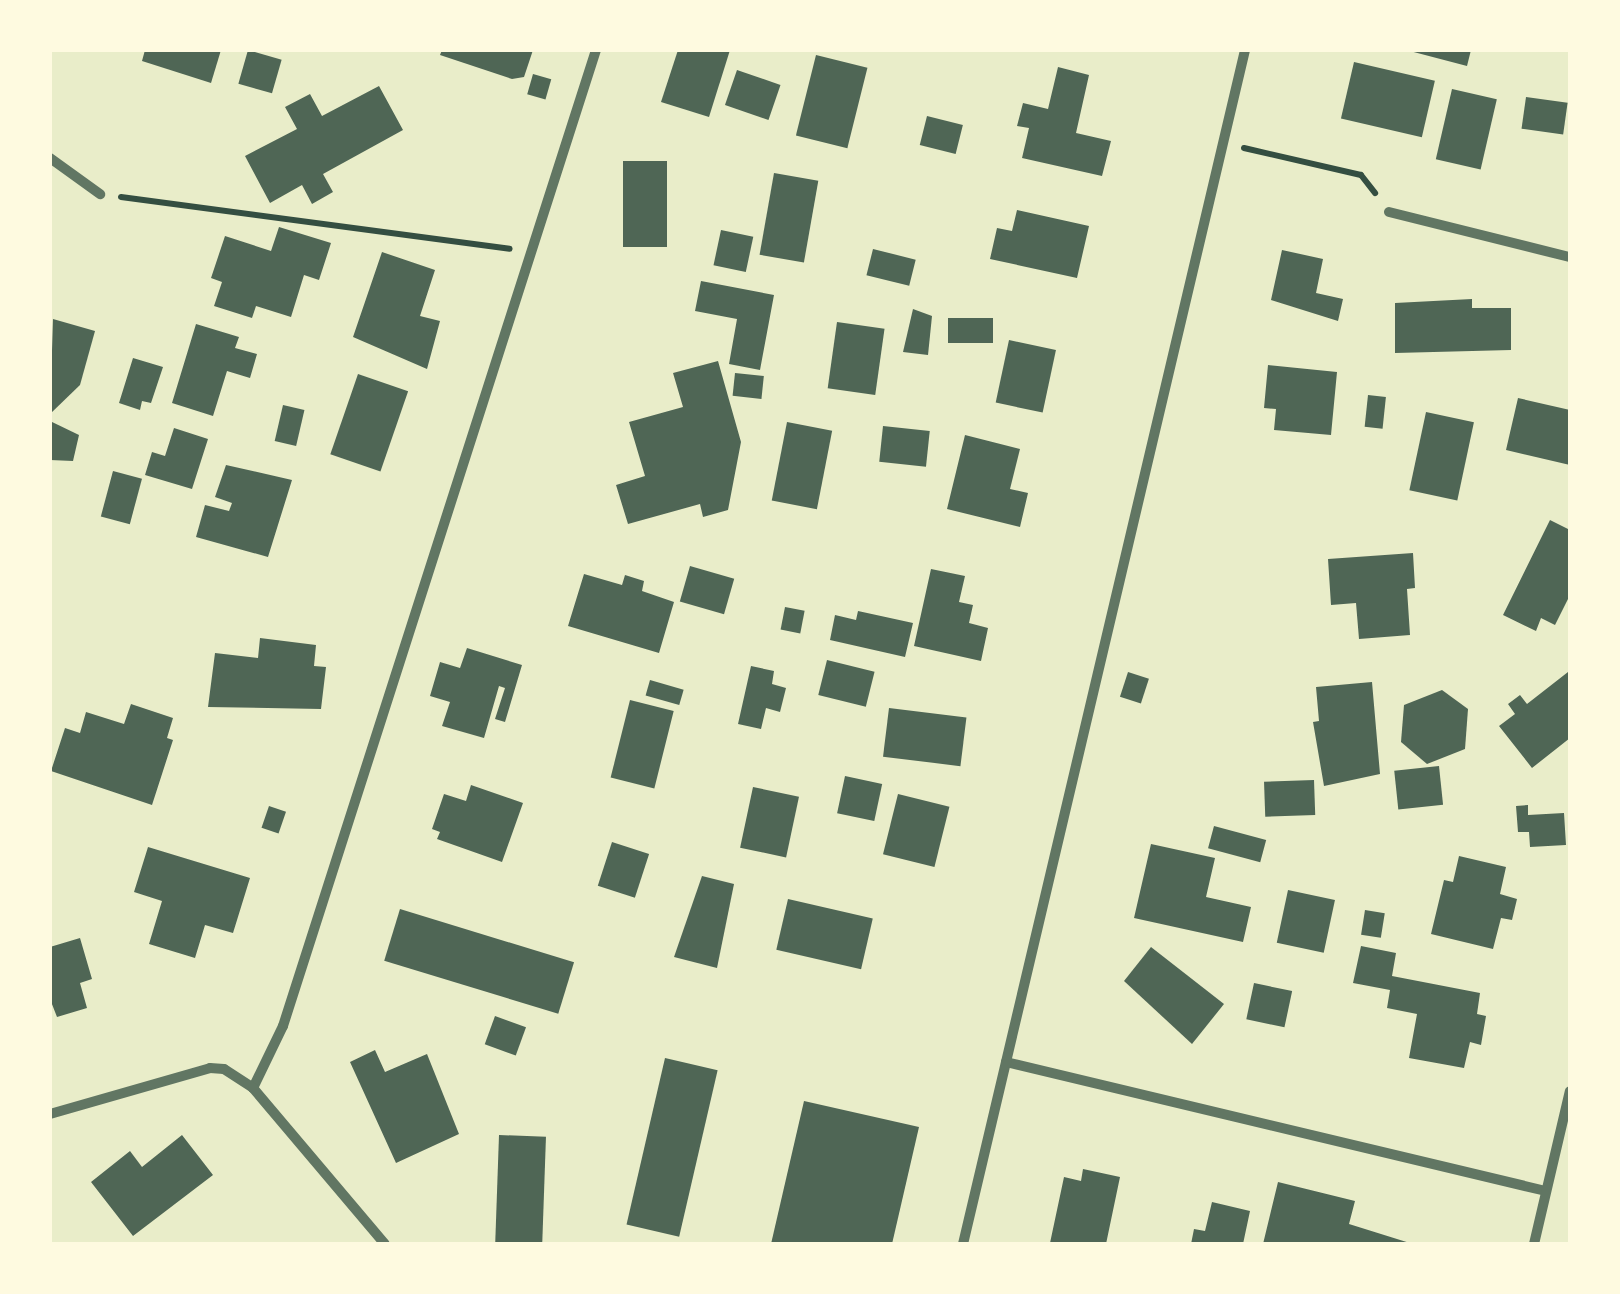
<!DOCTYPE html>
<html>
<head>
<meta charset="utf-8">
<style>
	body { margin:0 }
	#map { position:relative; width:1620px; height:1294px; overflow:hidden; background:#e9edc9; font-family:"IBM Plex Sans",sans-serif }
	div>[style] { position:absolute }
	.building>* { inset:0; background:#4f6655; transform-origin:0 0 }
	.path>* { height:6px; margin:-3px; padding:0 3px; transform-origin:3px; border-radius:3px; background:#344e41 }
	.minor>* { height:10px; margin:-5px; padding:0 5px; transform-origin:5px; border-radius:5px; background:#617663 }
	span { translate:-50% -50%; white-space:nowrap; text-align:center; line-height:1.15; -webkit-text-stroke:8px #fefae0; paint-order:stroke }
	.frame { position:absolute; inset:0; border:52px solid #fefae0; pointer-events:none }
</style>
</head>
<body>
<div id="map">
	<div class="building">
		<i style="clip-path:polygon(145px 50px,221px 50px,211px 83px,142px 61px)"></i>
		<i style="left:248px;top:50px;width:35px;height:35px;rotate:16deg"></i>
		<i style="clip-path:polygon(442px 50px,533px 50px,524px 77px,512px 79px,440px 55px)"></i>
		<i style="clip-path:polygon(678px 50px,730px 50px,709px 117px,661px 102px)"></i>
		<i style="clip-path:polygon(1406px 50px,1471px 50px,1467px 66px)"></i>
		<i style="left:816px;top:55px;width:53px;height:83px;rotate:14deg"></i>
		<i style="left:1354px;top:62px;width:83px;height:58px;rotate:13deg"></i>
		<i style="clip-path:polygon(1058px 67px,1089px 75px,1076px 133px,1111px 141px,1102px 176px,1022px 158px,1029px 128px,1017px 126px,1023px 103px,1048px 109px)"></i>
		<i style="left:737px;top:70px;width:46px;height:37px;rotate:19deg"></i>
		<i style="left:533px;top:74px;width:19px;height:21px;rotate:16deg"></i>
		<i style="clip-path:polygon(379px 86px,403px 130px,323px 174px,333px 192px,312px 204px,302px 185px,270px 203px,245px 156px,297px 129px,285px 107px,310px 94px,322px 116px)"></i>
		<i style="left:1452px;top:89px;width:46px;height:72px;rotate:13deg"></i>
		<i style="left:1526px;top:97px;width:42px;height:32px;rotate:8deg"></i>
		<i style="left:927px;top:116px;width:37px;height:30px;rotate:14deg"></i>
		<i style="left:623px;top:161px;width:44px;height:86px"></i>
		<i style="left:774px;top:173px;width:45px;height:83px;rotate:10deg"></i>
		<i style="clip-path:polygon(1017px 210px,1089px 226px,1077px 278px,990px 259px,997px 228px,1012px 231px)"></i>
		<i style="clip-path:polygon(279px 227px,331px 243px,319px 280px,304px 275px,291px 317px,256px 306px,252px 318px,214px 306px,222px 282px,211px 278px,225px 236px,271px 251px)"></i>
		<i style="left:721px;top:230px;width:33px;height:36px;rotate:12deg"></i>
		<i style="left:873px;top:249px;width:44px;height:27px;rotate:14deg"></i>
		<i style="clip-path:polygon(1282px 250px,1323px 259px,1316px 293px,1343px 299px,1338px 321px,1271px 300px)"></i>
		<i style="clip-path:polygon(382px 252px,435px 270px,420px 316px,440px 321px,427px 369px,353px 337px)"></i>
		<i style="clip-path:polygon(701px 281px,774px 295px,760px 370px,729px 364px,737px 319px,695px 311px)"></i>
		<i style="clip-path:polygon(1472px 299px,1472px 308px,1511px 308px,1511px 350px,1395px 353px,1395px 303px)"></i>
		<i style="clip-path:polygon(913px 309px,932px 316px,928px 355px,903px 352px)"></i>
		<i style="left:948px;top:318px;width:45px;height:25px"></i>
		<i style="clip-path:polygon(53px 319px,95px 331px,80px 385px,50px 414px)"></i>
		<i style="left:837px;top:322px;width:48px;height:67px;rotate:8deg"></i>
		<i style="clip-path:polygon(196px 324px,239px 337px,235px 348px,257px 354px,250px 378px,227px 371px,213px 416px,172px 403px)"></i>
		<i style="left:1009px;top:340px;width:48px;height:64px;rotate:12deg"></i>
		<i style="clip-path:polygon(133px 358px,163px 367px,151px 403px,142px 401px,140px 410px,119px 403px)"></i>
		<i style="clip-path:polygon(718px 361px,741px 442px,728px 510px,703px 517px,700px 504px,628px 524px,616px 485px,645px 476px,629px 422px,683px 407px,673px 373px)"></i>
		<i style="clip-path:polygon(1268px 365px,1337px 372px,1331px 435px,1274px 430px,1276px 409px,1264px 408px)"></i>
		<i style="left:735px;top:373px;width:29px;height:23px;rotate:6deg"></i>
		<i style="left:358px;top:374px;width:53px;height:85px;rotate:19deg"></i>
		<i style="left:1368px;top:395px;width:18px;height:32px;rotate:6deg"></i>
		<i style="clip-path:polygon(1518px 398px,1570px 410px,1570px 465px,1506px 450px)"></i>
		<i style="left:283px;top:405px;width:22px;height:37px;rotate:13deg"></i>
		<i style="left:1426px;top:412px;width:49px;height:80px;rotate:12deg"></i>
		<i style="clip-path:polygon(50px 421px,79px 435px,73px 461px,50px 460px)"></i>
		<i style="left:787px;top:422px;width:46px;height:80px;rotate:11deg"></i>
		<i style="left:883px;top:426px;width:47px;height:36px;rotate:6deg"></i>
		<i style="clip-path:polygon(174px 428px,208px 439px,192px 489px,145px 475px,152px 452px,165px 456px)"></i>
		<i style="clip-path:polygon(965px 435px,1020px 449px,1010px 489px,1028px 493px,1020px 527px,947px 509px)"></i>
		<i style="clip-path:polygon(226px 465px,292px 480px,268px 557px,196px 537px,205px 505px,229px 511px,232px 503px,215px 497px)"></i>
		<i style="left:113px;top:471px;width:30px;height:47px;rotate:15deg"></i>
		<i style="clip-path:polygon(1550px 520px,1570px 530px,1570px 595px,1555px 625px,1541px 618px,1536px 631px,1503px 615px)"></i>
		<i style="clip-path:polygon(1413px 553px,1415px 588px,1407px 589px,1410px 635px,1359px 639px,1356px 603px,1331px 605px,1328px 559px)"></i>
		<i style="left:690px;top:566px;width:46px;height:37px;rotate:16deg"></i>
		<i style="clip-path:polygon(931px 569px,965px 576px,959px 602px,973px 605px,969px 623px,988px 628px,981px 661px,914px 646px)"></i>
		<i style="clip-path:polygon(584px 574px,622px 585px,625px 575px,644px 581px,642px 591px,674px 602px,659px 653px,568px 626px)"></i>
		<i style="left:785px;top:607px;width:20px;height:23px;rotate:11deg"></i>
		<i style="clip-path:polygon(858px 611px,913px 623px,905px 657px,830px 640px,835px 615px,856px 620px)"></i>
		<i style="clip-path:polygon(260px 638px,316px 645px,314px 666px,326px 667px,321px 709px,208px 707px,215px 653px,258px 658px)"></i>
		<i style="clip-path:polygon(467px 648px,522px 665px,505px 722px,495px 719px,505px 688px,499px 686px,484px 738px,442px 726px,450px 702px,430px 696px,440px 662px,460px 668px)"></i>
		<i style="left:827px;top:660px;width:49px;height:36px;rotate:14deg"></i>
		<i style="clip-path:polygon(751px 666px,774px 671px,772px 684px,786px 688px,780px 712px,766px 708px,761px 729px,738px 724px)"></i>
		<i style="left:1128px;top:672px;width:22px;height:26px;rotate:18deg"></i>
		<i style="clip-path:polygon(1568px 672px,1570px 738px,1532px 768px,1499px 726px,1515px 714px,1508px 704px,1520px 695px,1527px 704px)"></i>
		<i style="left:650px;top:680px;width:35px;height:16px;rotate:16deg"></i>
		<i style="clip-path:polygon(1372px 682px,1380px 774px,1324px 786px,1313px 722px,1319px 721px,1316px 687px)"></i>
		<i style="clip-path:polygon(1442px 690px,1468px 709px,1465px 749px,1427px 764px,1401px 742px,1404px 705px)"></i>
		<i style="left:630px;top:700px;width:45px;height:80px;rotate:14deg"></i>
		<i style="clip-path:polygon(131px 704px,173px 718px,167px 738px,173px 740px,152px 805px,51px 771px,65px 728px,80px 733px,86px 712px,124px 724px)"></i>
		<i style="left:889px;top:708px;width:78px;height:49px;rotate:7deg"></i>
		<i style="left:1439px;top:766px;width:39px;height:45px;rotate:84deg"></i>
		<i style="left:845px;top:776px;width:38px;height:38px;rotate:12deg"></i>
		<i style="left:1314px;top:780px;width:35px;height:50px;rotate:88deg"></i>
		<i style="clip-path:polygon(471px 785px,523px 803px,502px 862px,437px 839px,440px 832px,432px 829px,444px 794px,466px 801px)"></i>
		<i style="left:753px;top:787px;width:47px;height:62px;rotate:12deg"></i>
		<i style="left:898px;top:794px;width:53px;height:62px;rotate:14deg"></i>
		<i style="clip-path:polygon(1528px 805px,1528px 815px,1564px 813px,1566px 845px,1530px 847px,1529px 832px,1518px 832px,1516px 806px)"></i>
		<i style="left:269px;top:806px;width:18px;height:23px;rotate:19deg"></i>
		<i style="left:1214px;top:826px;width:54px;height:23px;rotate:15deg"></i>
		<i style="left:612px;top:842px;width:39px;height:46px;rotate:18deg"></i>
		<i style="clip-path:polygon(1151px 844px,1215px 858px,1206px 897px,1251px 907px,1243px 942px,1134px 918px)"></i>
		<i style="clip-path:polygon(148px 847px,250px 878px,233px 933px,205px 925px,195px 958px,149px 944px,162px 901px,134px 892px)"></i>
		<i style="clip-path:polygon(1459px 856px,1506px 867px,1500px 894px,1517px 899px,1512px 920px,1501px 918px,1493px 949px,1431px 934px,1444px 880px,1453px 882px)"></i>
		<i style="clip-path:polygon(702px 876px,734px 884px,717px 968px,674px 957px)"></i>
		<i style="left:1288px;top:890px;width:48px;height:54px;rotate:12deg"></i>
		<i style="left:788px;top:899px;width:87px;height:52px;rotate:13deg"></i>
		<i style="left:400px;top:909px;width:182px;height:54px;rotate:17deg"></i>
		<i style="left:1365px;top:910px;width:20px;height:25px;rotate:9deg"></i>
		<i style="clip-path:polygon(80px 938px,92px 979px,80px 983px,87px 1008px,57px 1017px,50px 999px,50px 947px)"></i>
		<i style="clip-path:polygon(1361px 946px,1396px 953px,1392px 976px,1480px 993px,1477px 1014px,1486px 1016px,1481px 1045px,1470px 1042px,1464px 1068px,1409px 1058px,1417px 1014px,1387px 1008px,1390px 990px,1353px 983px)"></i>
		<i style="clip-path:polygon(1151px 947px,1224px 1004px,1192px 1044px,1124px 981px)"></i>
		<i style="left:1254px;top:983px;width:39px;height:37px;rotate:12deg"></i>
		<i style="left:495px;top:1016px;width:33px;height:30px;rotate:20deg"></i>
		<i style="clip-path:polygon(375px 1050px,385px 1072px,427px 1054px,459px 1134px,396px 1163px,350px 1062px)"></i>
		<i style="left:665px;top:1058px;width:54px;height:171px;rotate:13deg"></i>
		<i style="clip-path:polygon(804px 1101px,919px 1127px,892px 1244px,771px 1244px)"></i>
		<i style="clip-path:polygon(182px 1135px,213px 1175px,133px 1236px,91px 1182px,130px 1151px,142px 1167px)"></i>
		<i style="left:499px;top:1135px;width:47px;height:109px;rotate:2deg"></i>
		<i style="clip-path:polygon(1083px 1169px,1120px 1177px,1106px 1244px,1050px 1243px,1064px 1177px,1081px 1181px)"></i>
		<i style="clip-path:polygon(1278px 1182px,1355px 1201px,1349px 1224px,1413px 1244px,1263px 1244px)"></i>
		<i style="clip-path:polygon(1212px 1202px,1250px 1211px,1243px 1244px,1191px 1244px,1194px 1229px,1205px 1231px)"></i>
	</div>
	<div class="path">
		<i style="left:1244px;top:148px;width:120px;rotate:13deg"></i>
		<i style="left:1361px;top:175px;width:23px;rotate:52deg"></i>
		<i style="left:121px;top:197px;width:392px;rotate:7.6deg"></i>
	</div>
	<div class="minor">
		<i style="left:50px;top:158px;width:62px;rotate:35.8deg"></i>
		<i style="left:1389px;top:212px;width:187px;rotate:14deg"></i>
		<i style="left:1006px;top:1062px;width:555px;rotate:13.44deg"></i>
		<i style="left:253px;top:1088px;width:69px;rotate:-64.2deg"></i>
		<i style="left:283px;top:1026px;width:1025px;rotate:-72.22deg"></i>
		<i style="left:50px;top:1114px;width:166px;rotate:-16deg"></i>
		<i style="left:210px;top:1068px;width:14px;rotate:4deg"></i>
		<i style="left:224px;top:1069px;width:35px;rotate:33deg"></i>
		<i style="left:253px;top:1088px;width:204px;rotate:49.8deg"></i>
		<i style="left:963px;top:1244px;width:1227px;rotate:-76.71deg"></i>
		<i style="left:1534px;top:1244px;width:157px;rotate:-76.8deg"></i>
	</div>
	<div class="frame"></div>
</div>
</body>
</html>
